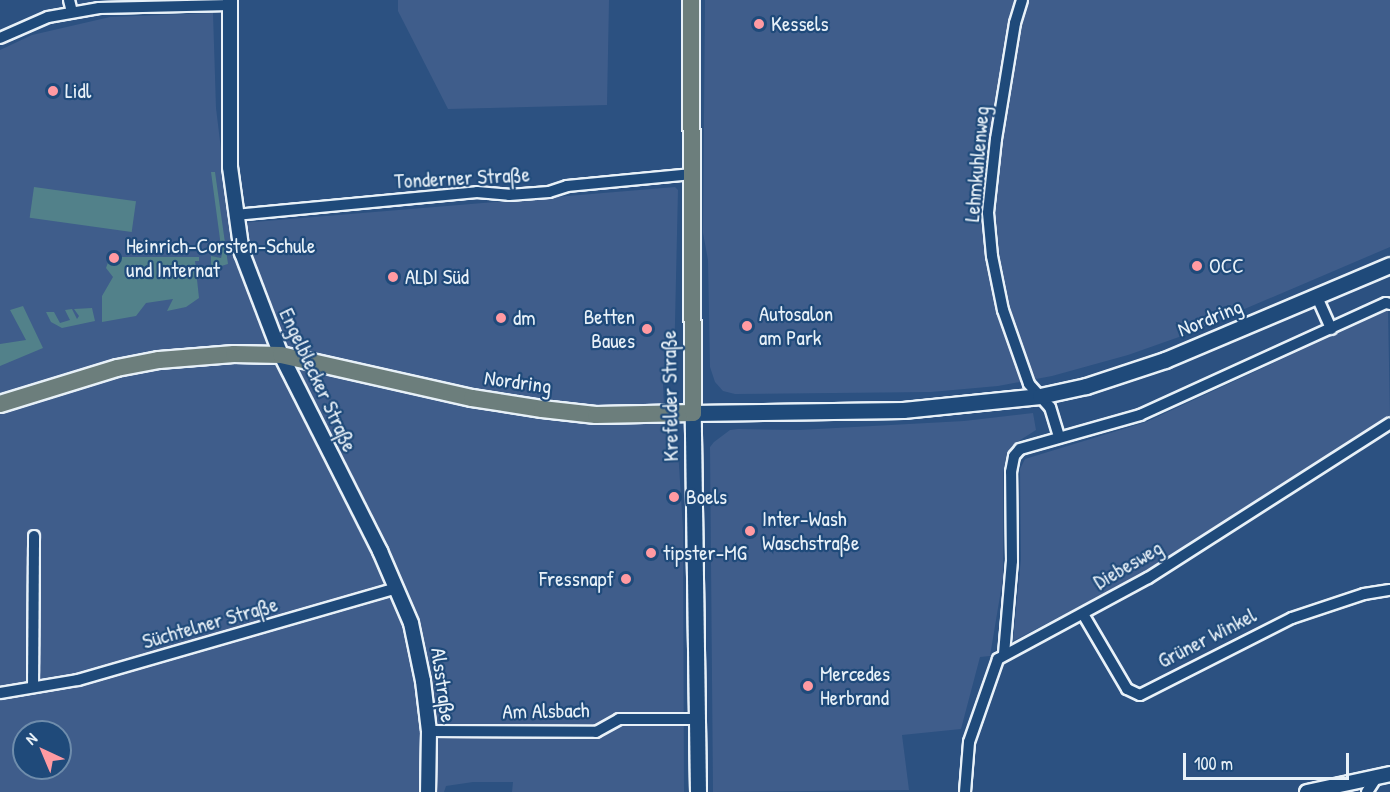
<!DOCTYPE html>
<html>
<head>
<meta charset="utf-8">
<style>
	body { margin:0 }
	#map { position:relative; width:1390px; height:792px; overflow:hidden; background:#2c5181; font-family:"Patrick Hand",sans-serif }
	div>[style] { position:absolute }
	.built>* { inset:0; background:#3f5d8b }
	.green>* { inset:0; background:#52818a; transform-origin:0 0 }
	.roads { filter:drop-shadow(2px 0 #e8f1f8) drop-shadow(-2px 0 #e8f1f8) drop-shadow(0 2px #e8f1f8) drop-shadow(0 -2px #e8f1f8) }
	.minor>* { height:10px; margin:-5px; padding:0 5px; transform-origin:5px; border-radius:5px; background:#1f4a7a }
	.tertiary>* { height:14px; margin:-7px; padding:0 7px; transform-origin:7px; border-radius:7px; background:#1f4a7a }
	.secondary>* { height:15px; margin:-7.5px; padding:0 7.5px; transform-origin:7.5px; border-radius:7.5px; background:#1f4a7a }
	.primary>* { height:16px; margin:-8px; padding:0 8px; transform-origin:8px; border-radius:8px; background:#6c7e7c }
	.dots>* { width:16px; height:16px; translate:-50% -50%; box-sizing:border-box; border:3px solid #1f4a7a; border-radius:50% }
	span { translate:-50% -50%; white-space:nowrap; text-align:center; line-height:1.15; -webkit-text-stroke:4.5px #1f4a7a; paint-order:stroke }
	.poi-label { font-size:21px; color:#e8f1f8 }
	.left { translate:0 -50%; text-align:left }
	.right { translate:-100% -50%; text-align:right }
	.street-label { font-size:21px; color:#e8f1f8 }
	.north { position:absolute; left:12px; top:720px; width:60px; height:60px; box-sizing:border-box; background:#1f4a7a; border:2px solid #6f8dac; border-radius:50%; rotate:316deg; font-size:16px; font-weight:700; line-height:24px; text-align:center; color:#e8f1f8 }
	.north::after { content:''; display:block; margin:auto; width:21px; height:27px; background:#ff9aa2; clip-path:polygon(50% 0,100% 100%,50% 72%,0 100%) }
	.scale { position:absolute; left:1183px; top:753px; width:166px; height:27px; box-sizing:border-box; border:3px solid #e8f1f8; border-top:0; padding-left:8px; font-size:18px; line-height:21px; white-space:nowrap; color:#e8f1f8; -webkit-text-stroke:4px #1f4a7a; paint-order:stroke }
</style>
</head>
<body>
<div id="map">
	<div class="built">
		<i style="clip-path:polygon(398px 0,609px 0,607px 105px,448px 109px,398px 11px)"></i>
		<i style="clip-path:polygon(705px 0,1390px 0,1390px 247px,1179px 337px,1128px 355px,1052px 376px,998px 386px,931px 392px,735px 394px,723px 391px,715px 382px,710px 367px,708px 260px,703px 233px)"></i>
		<i style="clip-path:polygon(evenodd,213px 13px,216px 108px,230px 224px,675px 187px,678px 190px,674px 367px,663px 384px,665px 431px,678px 450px,683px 529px,684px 792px,512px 792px,513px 782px,473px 782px,446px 786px,444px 792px,0 792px,0 50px,32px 35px,110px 17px,213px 13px,24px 732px,60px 732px,60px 768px,24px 768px,24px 732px)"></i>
		<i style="clip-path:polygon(1388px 310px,1390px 416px,1144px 573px,1013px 641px,1021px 559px,1020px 469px,1025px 459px,1146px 422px)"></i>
		<i style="clip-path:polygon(1033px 413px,1036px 430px,1014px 444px,1007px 453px,1003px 473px,1003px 578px,990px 656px,980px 657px,961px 729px,902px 735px,909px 790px,713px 792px,710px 447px,714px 442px,730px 430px,738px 429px,799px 430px,964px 421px)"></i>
	</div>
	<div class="green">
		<i style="clip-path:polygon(211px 172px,215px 172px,228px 264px,211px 269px,211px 256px,221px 258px,222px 254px)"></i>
		<i style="left:34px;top:187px;width:103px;height:31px;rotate:8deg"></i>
		<i style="clip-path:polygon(110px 257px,199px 257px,199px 261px,195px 261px,199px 298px,186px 307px,167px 311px,173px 299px,146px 303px,136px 316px,102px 322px,102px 296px,113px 277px,106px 268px)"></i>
		<i style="clip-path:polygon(23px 306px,43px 348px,0 366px,0 344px,26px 340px,10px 310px)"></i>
		<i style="clip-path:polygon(92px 308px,95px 321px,62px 328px,51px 322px,46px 312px,54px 312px,60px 323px,70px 320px,65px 310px,72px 309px,77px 319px,79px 316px,74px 309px)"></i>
	</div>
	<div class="roads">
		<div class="minor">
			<i style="left:69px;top:0;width:12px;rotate:76deg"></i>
			<i style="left:1022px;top:0;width:24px;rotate:107deg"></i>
			<i style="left:1015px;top:23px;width:118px;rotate:99.3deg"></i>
			<i style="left:996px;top:139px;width:74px;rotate:96.2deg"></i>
			<i style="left:988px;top:213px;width:43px;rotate:84.7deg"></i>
			<i style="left:992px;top:256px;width:55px;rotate:78.5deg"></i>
			<i style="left:1003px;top:310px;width:78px;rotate:70.6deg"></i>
			<i style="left:1029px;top:384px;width:31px;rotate:48deg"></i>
			<i style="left:1050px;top:407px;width:30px;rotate:73deg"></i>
			<i style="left:0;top:38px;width:52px;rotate:-23.6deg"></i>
			<i style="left:48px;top:17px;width:52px;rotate:-10deg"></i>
			<i style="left:99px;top:8px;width:131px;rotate:-1.3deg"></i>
			<i style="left:235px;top:215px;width:243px;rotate:-5.4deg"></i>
			<i style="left:477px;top:192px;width:32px;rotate:5deg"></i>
			<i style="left:509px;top:195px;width:40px;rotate:-4.3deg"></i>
			<i style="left:549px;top:192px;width:19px;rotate:-18deg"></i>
			<i style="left:567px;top:186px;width:126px;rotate:-5.5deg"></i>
			<i style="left:1317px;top:297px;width:35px;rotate:66deg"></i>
			<i style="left:1083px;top:614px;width:87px;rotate:59.6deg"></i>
			<i style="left:1127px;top:689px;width:14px;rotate:25deg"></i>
			<i style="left:1140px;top:695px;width:170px;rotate:-26.9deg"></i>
			<i style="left:1292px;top:618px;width:76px;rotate:-18.4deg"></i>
			<i style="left:1364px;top:594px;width:26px;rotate:-9deg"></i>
			<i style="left:1004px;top:654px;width:93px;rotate:-85.1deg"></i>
			<i style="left:1012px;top:561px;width:89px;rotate:-90.6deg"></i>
			<i style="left:1011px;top:472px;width:16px;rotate:-79deg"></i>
			<i style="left:1014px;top:456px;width:9px;rotate:-49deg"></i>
			<i style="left:1020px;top:449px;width:125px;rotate:-15.8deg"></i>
			<i style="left:1140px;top:415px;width:270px;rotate:-24.5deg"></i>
			<i style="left:1386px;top:303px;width:4px;rotate:14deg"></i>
			<i style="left:33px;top:687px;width:151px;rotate:-89.6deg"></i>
			<i style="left:0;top:693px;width:79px;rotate:-9.5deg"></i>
			<i style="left:78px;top:680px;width:331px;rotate:-16.1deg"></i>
			<i style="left:429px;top:731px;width:167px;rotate:0.3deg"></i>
			<i style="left:596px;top:732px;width:26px;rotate:-29deg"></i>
			<i style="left:619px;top:719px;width:78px"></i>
			<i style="left:965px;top:792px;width:50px;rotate:-85.4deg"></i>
			<i style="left:969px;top:742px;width:88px;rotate:-70.7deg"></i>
			<i style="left:998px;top:659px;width:170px;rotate:-28.4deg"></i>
			<i style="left:1148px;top:578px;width:287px;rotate:-32.6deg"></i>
			<i style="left:1367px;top:792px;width:17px;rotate:-57deg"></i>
		</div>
		<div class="tertiary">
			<i style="left:230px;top:0;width:167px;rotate:90deg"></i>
			<i style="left:230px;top:167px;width:87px;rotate:82.1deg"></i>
			<i style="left:242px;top:253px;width:109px;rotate:69.1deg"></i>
			<i style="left:281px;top:355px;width:220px;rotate:63.2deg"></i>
			<i style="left:380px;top:551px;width:78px;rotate:66.7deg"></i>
			<i style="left:411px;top:623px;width:59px;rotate:78.3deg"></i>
			<i style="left:423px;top:681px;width:50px;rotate:83.2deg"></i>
			<i style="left:429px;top:731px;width:61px;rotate:90.9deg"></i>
			<i style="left:1307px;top:792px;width:85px;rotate:-12.2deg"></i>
		</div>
		<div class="secondary">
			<i style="left:698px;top:792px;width:379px;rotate:-90.8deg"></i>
			<i style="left:693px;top:413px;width:210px;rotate:-0.8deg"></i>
			<i style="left:903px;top:410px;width:138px;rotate:-5.8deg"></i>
			<i style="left:1040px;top:396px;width:47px;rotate:-12.3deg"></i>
			<i style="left:1086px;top:386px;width:83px;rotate:-18.2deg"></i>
			<i style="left:1165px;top:360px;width:244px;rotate:-22.9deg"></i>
		</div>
		<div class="primary">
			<i style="left:0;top:404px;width:122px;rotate:-17.1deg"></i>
			<i style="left:117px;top:368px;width:43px;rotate:-10.8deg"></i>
			<i style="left:159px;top:360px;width:75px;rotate:-4.6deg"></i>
			<i style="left:234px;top:354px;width:47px;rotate:1.2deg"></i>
			<i style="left:281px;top:355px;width:196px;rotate:12.7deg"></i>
			<i style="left:472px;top:398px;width:71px;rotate:8.9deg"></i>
			<i style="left:542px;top:409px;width:54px;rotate:6.3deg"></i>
			<i style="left:596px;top:415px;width:97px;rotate:-1.2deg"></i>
			<i style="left:693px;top:413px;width:413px;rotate:-90.3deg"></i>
		</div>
	</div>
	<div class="dots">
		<i style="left:759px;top:24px;background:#ff9aa2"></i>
		<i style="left:53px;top:91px;background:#ff9aa2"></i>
		<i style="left:114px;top:258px;background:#ff9aa2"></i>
		<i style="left:1197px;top:266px;background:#ff9aa2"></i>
		<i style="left:393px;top:277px;background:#ff9aa2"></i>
		<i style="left:501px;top:318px;background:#ff9aa2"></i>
		<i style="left:747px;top:326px;background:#ff9aa2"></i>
		<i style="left:647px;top:329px;background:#ff9aa2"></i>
		<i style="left:674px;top:497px;background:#ff9aa2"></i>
		<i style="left:750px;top:531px;background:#ff9aa2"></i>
		<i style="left:651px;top:553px;background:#ff9aa2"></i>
		<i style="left:626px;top:579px;background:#ff9aa2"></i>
		<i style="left:808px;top:686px;background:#ff9aa2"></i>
	</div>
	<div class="poi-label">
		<span class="left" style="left:771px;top:24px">Kessels</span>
		<span class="left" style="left:65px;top:91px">Lidl</span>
		<span class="left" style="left:126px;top:258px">Heinrich-Corsten-Schule<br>und Internat</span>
		<span class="left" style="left:1209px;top:266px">OCC</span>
		<span class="left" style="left:405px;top:277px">ALDI Süd</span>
		<span class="left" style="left:759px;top:326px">Autosalon<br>am Park</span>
		<span class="right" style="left:635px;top:329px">Betten<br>Baues</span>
		<span class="left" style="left:513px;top:318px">dm</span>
		<span class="left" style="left:686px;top:497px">Boels</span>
		<span class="left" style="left:762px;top:531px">Inter-Wash<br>Waschstraße</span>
		<span class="left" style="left:663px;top:553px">tipster-MG</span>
		<span class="right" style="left:614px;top:579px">Fressnapf</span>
		<span class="left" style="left:820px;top:686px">Mercedes<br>Herbrand</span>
	</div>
	<div class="street-label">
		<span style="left:977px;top:164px;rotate:-85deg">Lehmkuhlenweg</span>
		<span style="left:462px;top:178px;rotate:-3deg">Tonderner Straße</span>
		<span style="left:1210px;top:318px;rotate:-22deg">Nordring</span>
		<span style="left:318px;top:380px;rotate:65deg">Engelblecker Straße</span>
		<span style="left:518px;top:382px;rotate:8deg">Nordring</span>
		<span style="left:670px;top:396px;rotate:-91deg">Krefelder Straße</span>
		<span style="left:1128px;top:565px;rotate:-30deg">Diebesweg</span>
		<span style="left:210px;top:623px;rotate:-16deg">Süchtelner Straße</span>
		<span style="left:1207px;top:638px;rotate:-27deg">Grüner Winkel</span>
		<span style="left:443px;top:685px;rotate:82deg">Alsstraße</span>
		<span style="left:546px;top:711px;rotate:-1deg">Am Alsbach</span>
	</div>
	<div class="north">N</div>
	<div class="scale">100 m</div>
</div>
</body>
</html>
